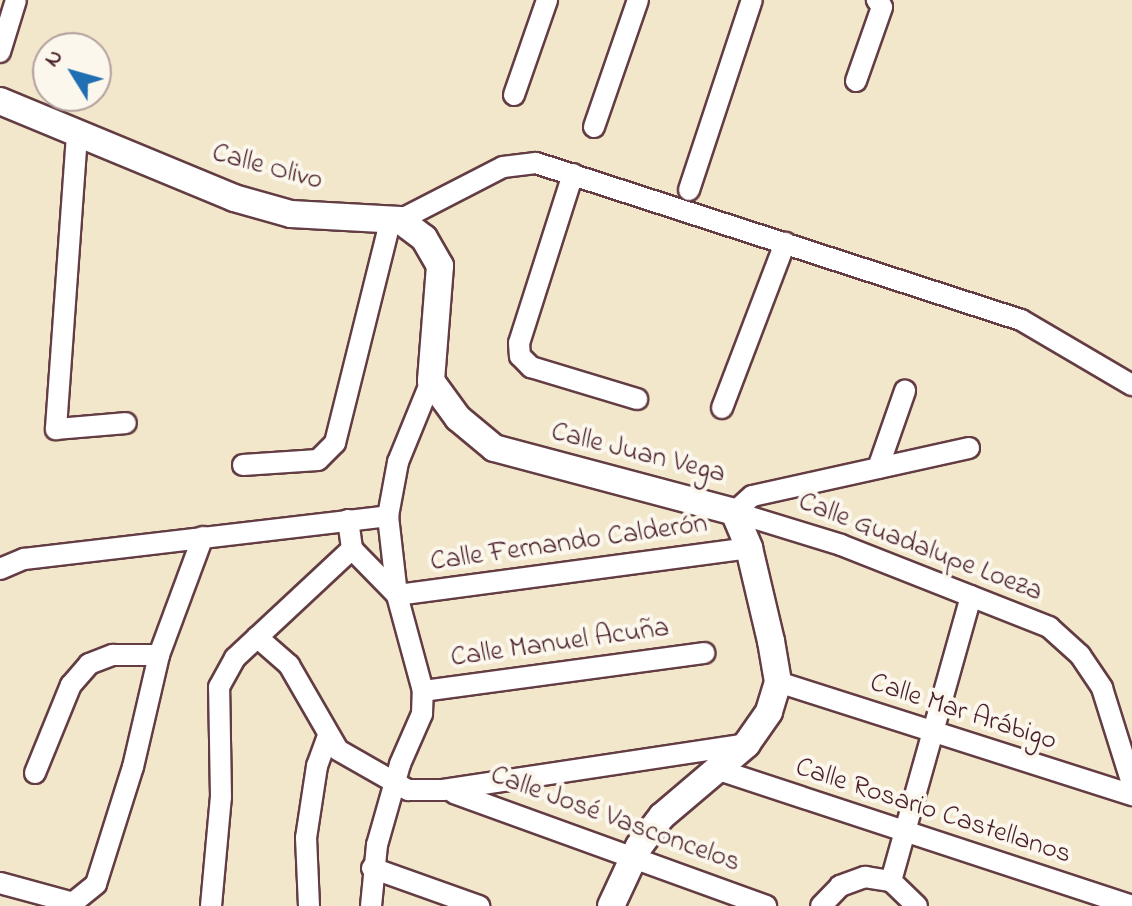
<!DOCTYPE html>
<html>
<head>
<meta charset="utf-8">
<style>
	body { margin:0 }
	#map { position:relative; width:1132px; height:906px; overflow:hidden; background:#f2e6cb; font-family:"Indie Flower",sans-serif }
	div>[style] { position:absolute }
	.roads { filter:drop-shadow(2px 0 #633d43) drop-shadow(-2px 0 #633d43) drop-shadow(0 2px #633d43) drop-shadow(0 -2px #633d43) }
	.minor>* { height:20px; margin:-10px; padding:0 10px; transform-origin:10px; border-radius:10px; background:#fff }
	.tertiary>* { height:26px; margin:-13px; padding:0 13px; transform-origin:13px; border-radius:13px; background:#fff }
	span { translate:-50% -50%; white-space:nowrap; text-align:center; line-height:1.15; -webkit-text-stroke:8px #fbf7ec; paint-order:stroke }
	.street-label { font-size:28px; color:#4a1f2b }
	.north { position:absolute; left:32px; top:32px; width:80px; height:80px; box-sizing:border-box; background:#fbf7ec; border:2px solid #b4a19f; border-radius:50%; rotate:307deg; font-size:22px; font-weight:700; line-height:32px; text-align:center; color:#4a1f2b }
	.north::after { content:''; display:block; margin:auto; width:28px; height:36px; background:#1f6fb2; clip-path:polygon(50% 0,100% 100%,50% 72%,0 100%) }
</style>
</head>
<body>
<div id="map">
	<div class="roads">
		<div class="minor">
			<i style="left:0;top:52px;width:54px;rotate:-72.9deg"></i>
			<i style="left:856px;top:81px;width:78px;rotate:-70.6deg"></i>
			<i style="left:882px;top:7px;width:9px;rotate:-126deg"></i>
			<i style="left:514px;top:95px;width:101px;rotate:-70.8deg"></i>
			<i style="left:594px;top:127px;width:134px;rotate:-70.9deg"></i>
			<i style="left:77px;top:135px;width:295px;rotate:94.1deg"></i>
			<i style="left:56px;top:429px;width:70px;rotate:-4.9deg"></i>
			<i style="left:573px;top:174px;width:177px;rotate:107.7deg"></i>
			<i style="left:519px;top:343px;width:13px;rotate:86deg"></i>
			<i style="left:520px;top:356px;width:16px;rotate:45deg"></i>
			<i style="left:531px;top:367px;width:111px;rotate:16.8deg"></i>
			<i style="left:689px;top:190px;width:200px;rotate:-71.7deg"></i>
			<i style="left:400px;top:220px;width:116px;rotate:-27.2deg"></i>
			<i style="left:503px;top:167px;width:33px;rotate:-7deg"></i>
			<i style="left:536px;top:163px;width:510px;rotate:17.94deg"></i>
			<i style="left:1021px;top:320px;width:129px;rotate:30.4deg"></i>
			<i style="left:722px;top:408px;width:177px;rotate:-69.1deg"></i>
			<i style="left:969px;top:448px;width:222px;rotate:167.5deg"></i>
			<i style="left:752px;top:496px;width:24px;rotate:138deg"></i>
			<i style="left:734px;top:512px;width:112px;rotate:17.1deg"></i>
			<i style="left:841px;top:545px;width:224px;rotate:21.5deg"></i>
			<i style="left:1049px;top:627px;width:42px;rotate:42.1deg"></i>
			<i style="left:1080px;top:655px;width:40px;rotate:56deg"></i>
			<i style="left:1102px;top:688px;width:101px;rotate:72.6deg"></i>
			<i style="left:243px;top:465px;width:75px;rotate:-3.8deg"></i>
			<i style="left:318px;top:460px;width:24px;rotate:-45deg"></i>
			<i style="left:335px;top:443px;width:228px;rotate:-76deg"></i>
			<i style="left:878px;top:468px;width:82px;rotate:-70.7deg"></i>
			<i style="left:348px;top:520px;width:29px;rotate:82deg"></i>
			<i style="left:352px;top:549px;width:64px;rotate:45.6deg"></i>
			<i style="left:397px;top:595px;width:355px;rotate:-7.6deg"></i>
			<i style="left:0;top:569px;width:26px;rotate:-23deg"></i>
			<i style="left:24px;top:559px;width:367px;rotate:-6.7deg"></i>
			<i style="left:257px;top:637px;width:43px;rotate:41.2deg"></i>
			<i style="left:289px;top:665px;width:98px;rotate:60deg"></i>
			<i style="left:338px;top:750px;width:81px;rotate:29.7deg"></i>
			<i style="left:408px;top:790px;width:35px"></i>
			<i style="left:443px;top:790px;width:307px;rotate:-8.6deg"></i>
			<i style="left:778px;top:682px;width:372px;rotate:17.7deg"></i>
			<i style="left:423px;top:691px;width:284px;rotate:-7.7deg"></i>
			<i style="left:719px;top:770px;width:432px;rotate:18.2deg"></i>
			<i style="left:35px;top:773px;width:95px;rotate:-67.8deg"></i>
			<i style="left:71px;top:685px;width:28px;rotate:-49deg"></i>
			<i style="left:89px;top:664px;width:26px;rotate:-21deg"></i>
			<i style="left:113px;top:655px;width:46px"></i>
			<i style="left:454px;top:793px;width:332px;rotate:19.9deg"></i>
			<i style="left:372px;top:868px;width:114px;rotate:19.6deg"></i>
			<i style="left:891px;top:881px;width:296px;rotate:-74.3deg"></i>
			<i style="left:0;top:883px;width:73px;rotate:15.2deg"></i>
			<i style="left:69px;top:906px;width:35px;rotate:-39deg"></i>
			<i style="left:96px;top:884px;width:123px;rotate:-72.5deg"></i>
			<i style="left:133px;top:767px;width:115px;rotate:-76.9deg"></i>
			<i style="left:159px;top:655px;width:126px;rotate:-69.6deg"></i>
			<i style="left:211px;top:906px;width:109px;rotate:-84.8deg"></i>
			<i style="left:221px;top:797px;width:110px;rotate:-91deg"></i>
			<i style="left:219px;top:687px;width:33px;rotate:-61deg"></i>
			<i style="left:235px;top:658px;width:160px;rotate:-43deg"></i>
			<i style="left:309px;top:906px;width:68px;rotate:-92.5deg"></i>
			<i style="left:306px;top:838px;width:73px;rotate:-81.3deg"></i>
			<i style="left:317px;top:766px;width:32px;rotate:-70deg"></i>
			<i style="left:371px;top:906px;width:61px;rotate:-84.4deg"></i>
			<i style="left:377px;top:845px;width:84px;rotate:-74.1deg"></i>
			<i style="left:400px;top:764px;width:55px;rotate:-66.3deg"></i>
			<i style="left:422px;top:714px;width:23px;rotate:-88deg"></i>
			<i style="left:423px;top:691px;width:99px;rotate:-105.2deg"></i>
			<i style="left:397px;top:595px;width:80px;rotate:-96.5deg"></i>
			<i style="left:388px;top:516px;width:55px;rotate:-79.5deg"></i>
			<i style="left:398px;top:462px;width:87px;rotate:-67.8deg"></i>
			<i style="left:821px;top:906px;width:28px;rotate:-46deg"></i>
			<i style="left:840px;top:886px;width:27px;rotate:-20deg"></i>
			<i style="left:865px;top:877px;width:26px;rotate:9deg"></i>
			<i style="left:891px;top:881px;width:36px;rotate:44deg"></i>
		</div>
		<div class="tertiary">
			<i style="left:0;top:101px;width:253px;rotate:22.5deg"></i>
			<i style="left:234px;top:198px;width:59px;rotate:15.7deg"></i>
			<i style="left:291px;top:214px;width:109px;rotate:3.2deg"></i>
			<i style="left:400px;top:220px;width:30px;rotate:37deg"></i>
			<i style="left:424px;top:238px;width:32px;rotate:60deg"></i>
			<i style="left:440px;top:266px;width:115px;rotate:94.5deg"></i>
			<i style="left:431px;top:381px;width:46px;rotate:53.9deg"></i>
			<i style="left:458px;top:418px;width:47px;rotate:39.8deg"></i>
			<i style="left:494px;top:448px;width:248px;rotate:14.9deg"></i>
			<i style="left:734px;top:512px;width:39px;rotate:67deg"></i>
			<i style="left:749px;top:548px;width:96px;rotate:76.7deg"></i>
			<i style="left:771px;top:641px;width:42px;rotate:80.3deg"></i>
			<i style="left:778px;top:682px;width:31px;rotate:107deg"></i>
			<i style="left:769px;top:712px;width:39px;rotate:125deg"></i>
			<i style="left:747px;top:744px;width:111px;rotate:139.7deg"></i>
			<i style="left:662px;top:816px;width:38px;rotate:127deg"></i>
			<i style="left:639px;top:846px;width:66px;rotate:115deg"></i>
		</div>
	</div>
	<div class="street-label">
		<span style="left:267px;top:168px;rotate:15deg">Calle Olivo</span>
		<span style="left:638px;top:454px;rotate:14deg">Calle Juan Vega</span>
		<span style="left:569px;top:544px;rotate:-8deg">Calle Fernando Calderón</span>
		<span style="left:920px;top:548px;rotate:21deg">Calle Guadalupe Loeza</span>
		<span style="left:560px;top:644px;rotate:-8deg">Calle Manuel Acuña</span>
		<span style="left:963px;top:713px;rotate:18deg">Calle Mar Arábigo</span>
		<span style="left:933px;top:812px;rotate:18deg">Calle Rosario Castellanos</span>
		<span style="left:615px;top:820px;rotate:20deg">Calle José Vasconcelos</span>
	</div>
	<div class="north">N</div>
</div>
</body>
</html>
